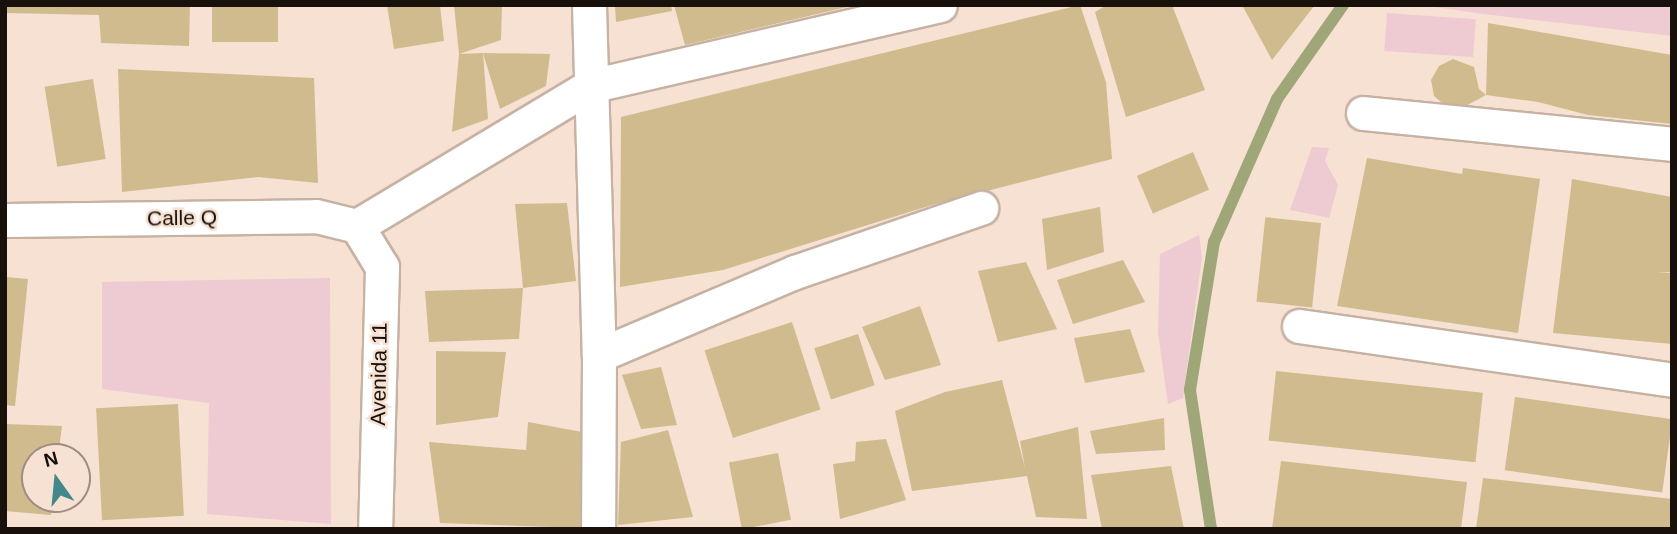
<!DOCTYPE html>
<html>
<head>
<meta charset="utf-8">
<style>
	body { margin:0 }
	#map { position:relative; width:1677px; height:534px; overflow:hidden; background:#f7e1d2; font-family:Helvetica,sans-serif }
	div>[style] { position:absolute }
	.green>* { inset:0; background:#eecbd3; transform-origin:0 0 }
	.stream>* { height:12px; margin:-6px; padding:0 6px; transform-origin:6px; border-radius:6px; background:#9fa677 }
	.building>* { inset:0; background:#d0bb8e; transform-origin:0 0 }
	.roads { filter:drop-shadow(2px 0 #c6b2a3) drop-shadow(-2px 0 #c6b2a3) drop-shadow(0 2px #c6b2a3) drop-shadow(0 -2px #c6b2a3) }
	.street>* { height:33px; margin:-16.5px; padding:0 16.5px; transform-origin:16.5px; border-radius:16.5px; background:#fff }
	span { translate:-50% -50%; white-space:nowrap; text-align:center; line-height:1.15; -webkit-text-stroke:5px #f7e1d2; paint-order:stroke }
	.street-label { font-size:21px; color:#17100b }
	.frame { position:absolute; inset:0; border:7px solid #17100b; pointer-events:none }
	.north { position:absolute; left:21px; top:443px; width:70px; height:70px; box-sizing:border-box; background:#f7e1d2; border:2px solid #9d8d82; border-radius:50%; rotate:345deg; font-size:19px; font-weight:700; line-height:28px; text-align:center; color:#17100b }
	.north::after { content:''; display:block; margin:auto; width:24px; height:32px; background:#40888b; clip-path:polygon(50% 0,100% 100%,50% 72%,0 100%) }
</style>
</head>
<body>
<div id="map">
	<div class="green">
		<i style="clip-path:polygon(1422px 5px,1672px 5px,1672px 36px,1483px 14px)"></i>
		<i style="left:1387px;top:13px;width:89px;height:38px;rotate:4deg"></i>
		<i style="clip-path:polygon(1312px 147px,1329px 148px,1325px 161px,1338px 185px,1329px 218px,1290px 210px)"></i>
		<i style="clip-path:polygon(1199px 235px,1202px 257px,1183px 398px,1168px 404px,1158px 333px,1160px 254px)"></i>
		<i style="clip-path:polygon(330px 278px,331px 524px,207px 514px,209px 403px,102px 389px,102px 282px)"></i>
	</div>
	<div class="stream">
		<i style="left:1211px;top:529px;width:141px;rotate:-98.6deg"></i>
		<i style="left:1190px;top:390px;width:150px;rotate:-80.8deg"></i>
		<i style="left:1214px;top:242px;width:156px;rotate:-66.2deg"></i>
		<i style="left:1277px;top:99px;width:115px;rotate:-54.9deg"></i>
	</div>
	<div class="building">
		<i style="clip-path:polygon(5px 5px,190px 5px,189px 46px,101px 43px,99px 15px,5px 13px)"></i>
		<i style="left:212px;top:5px;width:66px;height:37px"></i>
		<i style="clip-path:polygon(387px 5px,440px 5px,444px 41px,394px 49px)"></i>
		<i style="clip-path:polygon(454px 5px,502px 5px,501px 40px,459px 54px)"></i>
		<i style="clip-path:polygon(615px 5px,671px 5px,672px 11px,616px 22px)"></i>
		<i style="clip-path:polygon(674px 5px,851px 5px,851px 6px,685px 45px)"></i>
		<i style="clip-path:polygon(1080px 5px,1106px 82px,1112px 159px,932px 205px,723px 270px,620px 287px,621px 117px)"></i>
		<i style="clip-path:polygon(1107px 5px,1172px 5px,1205px 90px,1126px 117px,1095px 12px)"></i>
		<i style="clip-path:polygon(1242px 5px,1315px 5px,1272px 60px)"></i>
		<i style="clip-path:polygon(1488px 23px,1672px 55px,1672px 124px,1588px 115px,1538px 102px,1486px 95px,1464px 107px,1447px 107px,1434px 96px,1431px 80px,1439px 66px,1453px 59px,1474px 67px,1479px 89px,1486px 95px)"></i>
		<i style="clip-path:polygon(483px 53px,550px 54px,546px 86px,500px 109px)"></i>
		<i style="clip-path:polygon(483px 53px,488px 119px,452px 132px,459px 54px)"></i>
		<i style="clip-path:polygon(118px 69px,314px 78px,318px 183px,258px 177px,122px 192px)"></i>
		<i style="left:93px;top:79px;width:81px;height:49px;rotate:81deg"></i>
		<i style="left:1193px;top:152px;width:41px;height:61px;rotate:67deg"></i>
		<i style="clip-path:polygon(1367px 158px,1462px 174px,1463px 168px,1540px 179px,1518px 333px,1337px 306px)"></i>
		<i style="clip-path:polygon(1572px 179px,1672px 197px,1672px 272px,1656px 272px,1672px 273px,1672px 344px,1553px 333px)"></i>
		<i style="clip-path:polygon(567px 203px,576px 281px,523px 288px,519px 339px,429px 342px,425px 291px,523px 288px,515px 204px)"></i>
		<i style="clip-path:polygon(1100px 207px,1104px 252px,1047px 270px,1042px 219px)"></i>
		<i style="left:1321px;top:223px;width:85px;height:56px;rotate:96deg"></i>
		<i style="clip-path:polygon(1123px 260px,1145px 302px,1073px 324px,1057px 280px)"></i>
		<i style="clip-path:polygon(1026px 262px,1057px 329px,998px 342px,978px 271px)"></i>
		<i style="clip-path:polygon(5px 277px,28px 279px,15px 406px,5px 405px)"></i>
		<i style="clip-path:polygon(920px 306px,941px 365px,885px 380px,862px 327px)"></i>
		<i style="left:792px;top:322px;width:92px;height:92px;rotate:72deg"></i>
		<i style="clip-path:polygon(1130px 329px,1145px 372px,1085px 383px,1074px 338px)"></i>
		<i style="left:858px;top:334px;width:54px;height:46px;rotate:72deg"></i>
		<i style="clip-path:polygon(436px 351px,506px 352px,498px 417px,436px 425px)"></i>
		<i style="clip-path:polygon(661px 367px,677px 425px,641px 429px,622px 375px)"></i>
		<i style="left:1276px;top:371px;width:208px;height:70px;rotate:6deg"></i>
		<i style="clip-path:polygon(1002px 380px,1025px 468px,1020px 441px,1078px 427px,1087px 519px,1036px 517px,1027px 476px,912px 491px,895px 411px,945px 392px)"></i>
		<i style="left:1515px;top:397px;width:159px;height:74px;rotate:8deg"></i>
		<i style="left:178px;top:404px;width:112px;height:82px;rotate:87deg"></i>
		<i style="clip-path:polygon(1164px 418px,1165px 450px,1096px 454px,1090px 431px)"></i>
		<i style="clip-path:polygon(528px 422px,582px 432px,581px 528px,440px 523px,429px 442px,526px 450px)"></i>
		<i style="clip-path:polygon(5px 424px,62px 426px,58px 457px,35px 457px,35px 499px,53px 499px,51px 515px,5px 511px)"></i>
		<i style="clip-path:polygon(668px 430px,693px 517px,618px 525px,621px 442px)"></i>
		<i style="clip-path:polygon(886px 439px,906px 500px,840px 519px,833px 464px,855px 461px,856px 442px)"></i>
		<i style="left:778px;top:453px;width:68px;height:50px;rotate:79deg"></i>
		<i style="clip-path:polygon(1281px 461px,1467px 482px,1461px 529px,1272px 529px)"></i>
		<i style="clip-path:polygon(1171px 466px,1184px 529px,1102px 529px,1091px 475px)"></i>
		<i style="clip-path:polygon(1483px 478px,1672px 499px,1672px 529px,1476px 529px)"></i>
	</div>
	<div class="roads">
		<div class="street">
			<i style="left:589px;top:5px;width:350px;rotate:88.4deg"></i>
			<i style="left:599px;top:355px;width:174px;rotate:90.3deg"></i>
			<i style="left:1363px;top:113px;width:311px;rotate:5.7deg"></i>
			<i style="left:5px;top:220px;width:311px;rotate:-0.7deg"></i>
			<i style="left:316px;top:216px;width:42px;rotate:13.7deg"></i>
			<i style="left:357px;top:226px;width:272px;rotate:-31deg"></i>
			<i style="left:590px;top:86px;width:359px;rotate:-13deg"></i>
			<i style="left:357px;top:226px;width:48px;rotate:58.6deg"></i>
			<i style="left:382px;top:267px;width:262px;rotate:91.5deg"></i>
			<i style="left:1299px;top:326px;width:377px;rotate:8.2deg"></i>
			<i style="left:599px;top:355px;width:213px;rotate:-23deg"></i>
			<i style="left:795px;top:272px;width:197px;rotate:-19deg"></i>
		</div>
	</div>
	<div class="street-label">
		<span style="left:182px;top:218px;rotate:-1deg">Calle Q</span>
		<span style="left:379px;top:374px;rotate:-89deg">Avenida 11</span>
	</div>
	<div class="frame"></div>
	<div class="north">N</div>
</div>
</body>
</html>
